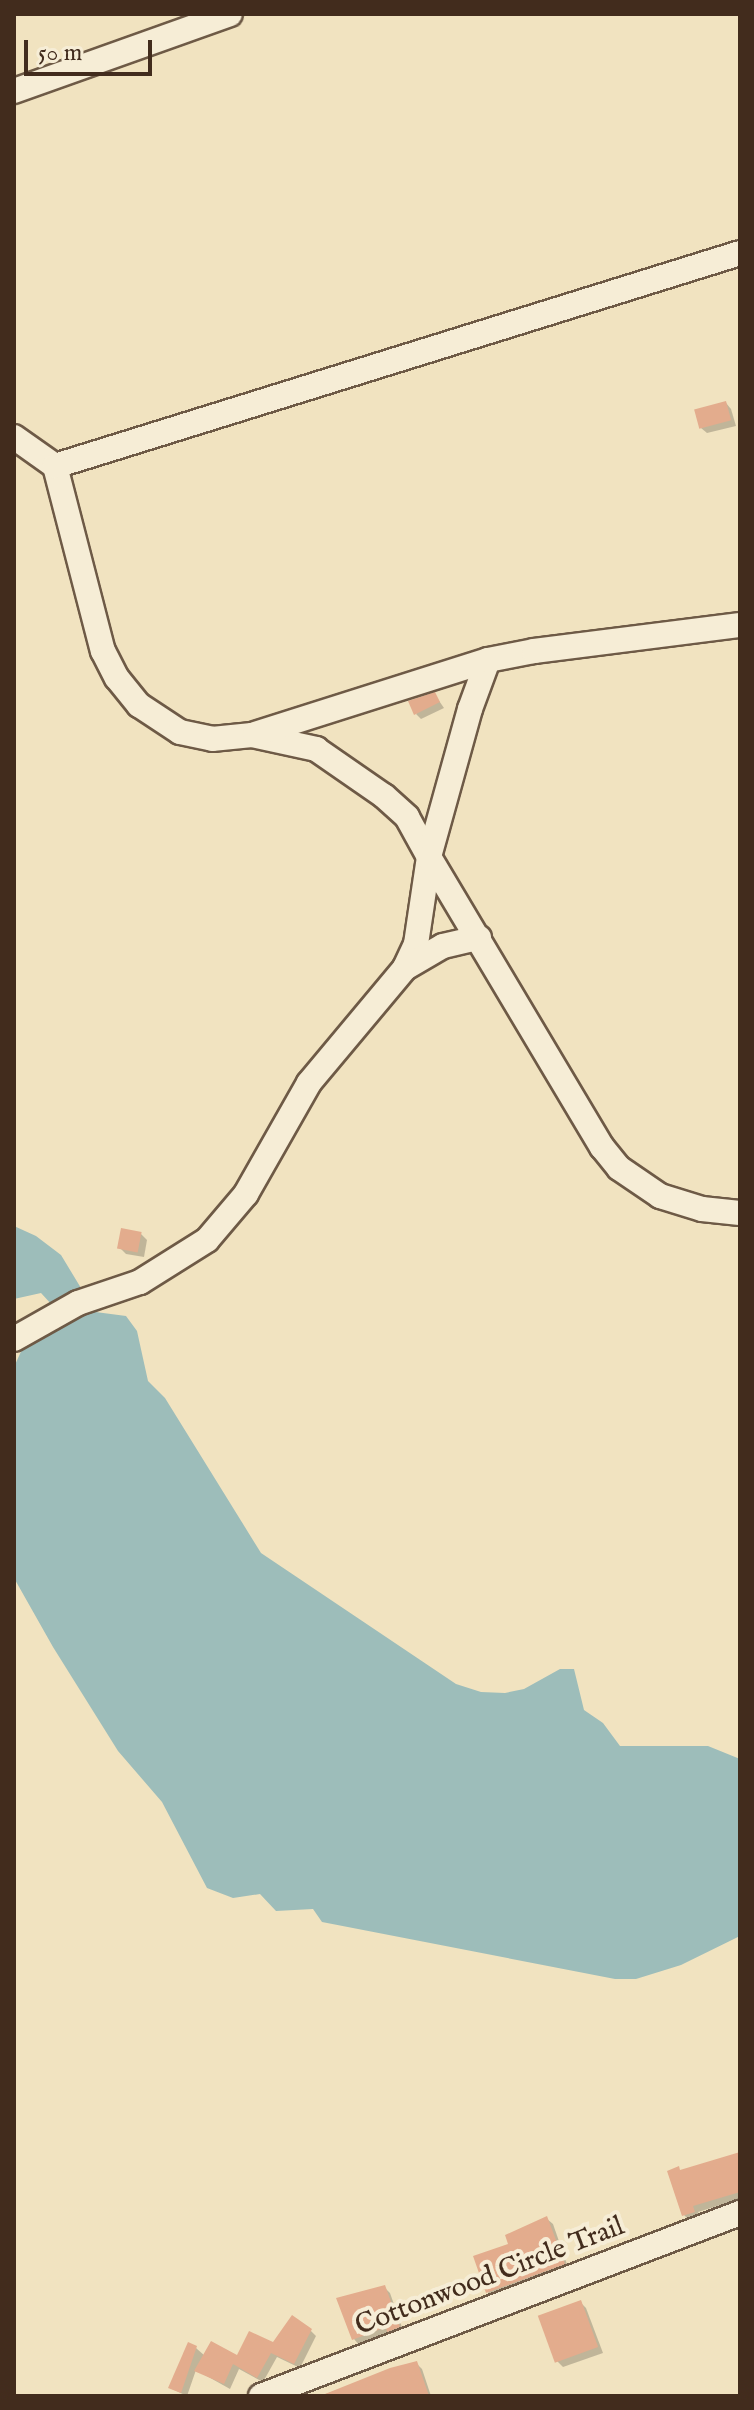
<!DOCTYPE html>
<html>
<head>
<meta charset="utf-8">
<style>
	body { margin:0 }
	#map { position:relative; width:754px; height:2410px; overflow:hidden; background:#f1e3c0; font-family:"IM FELL English",serif }
	div>[style] { position:absolute }
	.water>* { inset:0; background:#9dbdba }
	.shadow>* { inset:0; background:#0003 }
	.building>* { inset:0; background:#e3ac8d; transform-origin:0 0 }
	.roads { filter:drop-shadow(2px 0 #6e5a46) drop-shadow(-2px 0 #6e5a46) drop-shadow(0 2px #6e5a46) drop-shadow(0 -2px #6e5a46) }
	.minor>* { height:24px; margin:-12px; padding:0 12px; transform-origin:12px; border-radius:12px; background:#f6edd6 }
	span { translate:-50% -50%; white-space:nowrap; text-align:center; line-height:1.15; -webkit-text-stroke:8px #f6edd6; paint-order:stroke }
	.street-label { font-size:28px; color:#422c1d }
	.frame { position:absolute; inset:0; border:16px solid #422c1d; pointer-events:none }
	.scale { position:absolute; left:24px; top:40px; width:128px; height:36px; box-sizing:border-box; border:4px solid #422c1d; border-top:0; padding-left:10px; font-size:24px; line-height:28px; white-space:nowrap; color:#422c1d; -webkit-text-stroke:6px #f6edd6; paint-order:stroke }
</style>
</head>
<body>
<div id="map">
	<div class="water">
		<i style="clip-path:polygon(14px 1226px,36px 1236px,61px 1255px,84px 1293px,53px 1306px,41px 1293px,14px 1299px)"></i>
		<i style="clip-path:polygon(88px 1311px,126px 1316px,137px 1331px,148px 1381px,165px 1398px,261px 1553px,456px 1684px,481px 1692px,505px 1693px,524px 1689px,560px 1669px,574px 1669px,584px 1710px,603px 1723px,620px 1746px,708px 1746px,740px 1759px,740px 1936px,681px 1965px,636px 1979px,615px 1979px,322px 1922px,313px 1909px,276px 1911px,260px 1894px,233px 1898px,207px 1888px,162px 1802px,118px 1751px,53px 1647px,14px 1578px,14px 1367px,24px 1345px)"></i>
	</div>
	<div class="shadow">
		<i style="clip-path:polygon(726px 403px,731px 409px,736px 426px,707px 433px,701px 428px)"></i>
		<i style="clip-path:polygon(435px 695px,444px 708px,421px 719px,416px 714px)"></i>
		<i style="clip-path:polygon(141px 1234px,147px 1240px,144px 1257px,126px 1254px,120px 1248px)"></i>
		<i style="clip-path:polygon(740px 2155px,740px 2199px,698px 2212px,700px 2217px,690px 2221px,684px 2215px,682px 2172px)"></i>
		<i style="clip-path:polygon(547px 2219px,553px 2224px,569px 2270px,493px 2298px,488px 2292px,511px 2246px)"></i>
		<i style="clip-path:polygon(384px 2287px,390px 2293px,404px 2333px,395px 2336px,391px 2333px,359px 2345px,354px 2339px)"></i>
		<i style="clip-path:polygon(580px 2302px,586px 2308px,603px 2353px,563px 2367px,557px 2361px)"></i>
		<i style="clip-path:polygon(310px 2330px,316px 2336px,300px 2368px,277px 2357px,263px 2382px,239px 2369px,230px 2389px,196px 2370px,187px 2396px,170px 2388px,196px 2348px,205px 2356px,236px 2357px)"></i>
		<i style="clip-path:polygon(416px 2363px,422px 2369px,431px 2396px,320px 2396px)"></i>
	</div>
	<div class="building">
		<i style="left:726px;top:401px;width:20px;height:33px;rotate:75deg"></i>
		<i style="clip-path:polygon(435px 692px,440px 702px,414px 715px,408px 701px)"></i>
		<i style="left:121px;top:1228px;width:21px;height:21px;rotate:11deg"></i>
		<i style="clip-path:polygon(740px 2152px,740px 2192px,693px 2206px,695px 2212px,682px 2216px,667px 2171px,679px 2166px,680px 2170px)"></i>
		<i style="clip-path:polygon(547px 2216px,565px 2264px,486px 2293px,473px 2256px,508px 2244px,505px 2235px)"></i>
		<i style="clip-path:polygon(385px 2285px,400px 2327px,387px 2332px,386px 2327px,352px 2340px,336px 2298px)"></i>
		<i style="left:581px;top:2300px;width:50px;height:46px;rotate:70deg"></i>
		<i style="clip-path:polygon(292px 2315px,312px 2329px,294px 2364px,271px 2353px,257px 2378px,233px 2364px,224px 2384px,194px 2371px,211px 2341px,237px 2355px,233px 2363px,249px 2331px,273px 2342px)"></i>
		<i style="clip-path:polygon(188px 2342px,197px 2346px,181px 2393px,168px 2388px)"></i>
		<i style="clip-path:polygon(417px 2361px,429px 2396px,320px 2396px,390px 2368px)"></i>
	</div>
	<div class="roads">
		<div class="minor">
			<i style="left:14px;top:91px;width:229px;rotate:-19.6deg"></i>
			<i style="left:14px;top:437px;width:50px;rotate:35.3deg"></i>
			<i style="left:55px;top:466px;width:191px;rotate:75.5deg"></i>
			<i style="left:103px;top:651px;width:30px;rotate:63deg"></i>
			<i style="left:117px;top:678px;width:35px;rotate:51deg"></i>
			<i style="left:139px;top:705px;width:49px;rotate:33.4deg"></i>
			<i style="left:180px;top:732px;width:33px;rotate:12deg"></i>
			<i style="left:212px;top:739px;width:40px;rotate:-5.7deg"></i>
			<i style="left:252px;top:735px;width:66px;rotate:12.3deg"></i>
			<i style="left:316px;top:749px;width:83px;rotate:34.7deg"></i>
			<i style="left:384px;top:796px;width:31px;rotate:42deg"></i>
			<i style="left:407px;top:817px;width:46px;rotate:61.2deg"></i>
			<i style="left:429px;top:857px;width:88px;rotate:98.5deg"></i>
			<i style="left:416px;top:944px;width:26px;rotate:115deg"></i>
			<i style="left:405px;top:968px;width:150px;rotate:129.9deg"></i>
			<i style="left:309px;top:1083px;width:128px;rotate:119.6deg"></i>
			<i style="left:246px;top:1194px;width:60px;rotate:130.3deg"></i>
			<i style="left:207px;top:1240px;width:79px;rotate:147.9deg"></i>
			<i style="left:140px;top:1282px;width:65px;rotate:161.3deg"></i>
			<i style="left:78px;top:1303px;width:73px;rotate:150.6deg"></i>
			<i style="left:55px;top:466px;width:717px;rotate:-17.27deg"></i>
			<i style="left:488px;top:660px;width:52px;rotate:110.2deg"></i>
			<i style="left:470px;top:709px;width:154px;rotate:105.5deg"></i>
			<i style="left:429px;top:857px;width:338px;rotate:59.2deg"></i>
			<i style="left:602px;top:1147px;width:27px;rotate:51deg"></i>
			<i style="left:619px;top:1168px;width:50px;rotate:34.3deg"></i>
			<i style="left:660px;top:1196px;width:44px;rotate:17.2deg"></i>
			<i style="left:702px;top:1209px;width:38px;rotate:6deg"></i>
			<i style="left:255px;top:734px;width:244px;rotate:-17.6deg"></i>
			<i style="left:488px;top:660px;width:47px;rotate:-11.1deg"></i>
			<i style="left:534px;top:651px;width:208px;rotate:-7.2deg"></i>
			<i style="left:405px;top:968px;width:44px;rotate:-30.1deg"></i>
			<i style="left:443px;top:946px;width:37px;rotate:-13deg"></i>
			<i style="left:261px;top:2396px;width:513px;rotate:-20.91deg"></i>
		</div>
	</div>
	<div class="street-label">
		<span style="left:490px;top:2277px;rotate:-21deg">Cottonwood Circle Trail</span>
	</div>
	<div class="frame"></div>
	<div class="scale">50 m</div>
</div>
</body>
</html>
